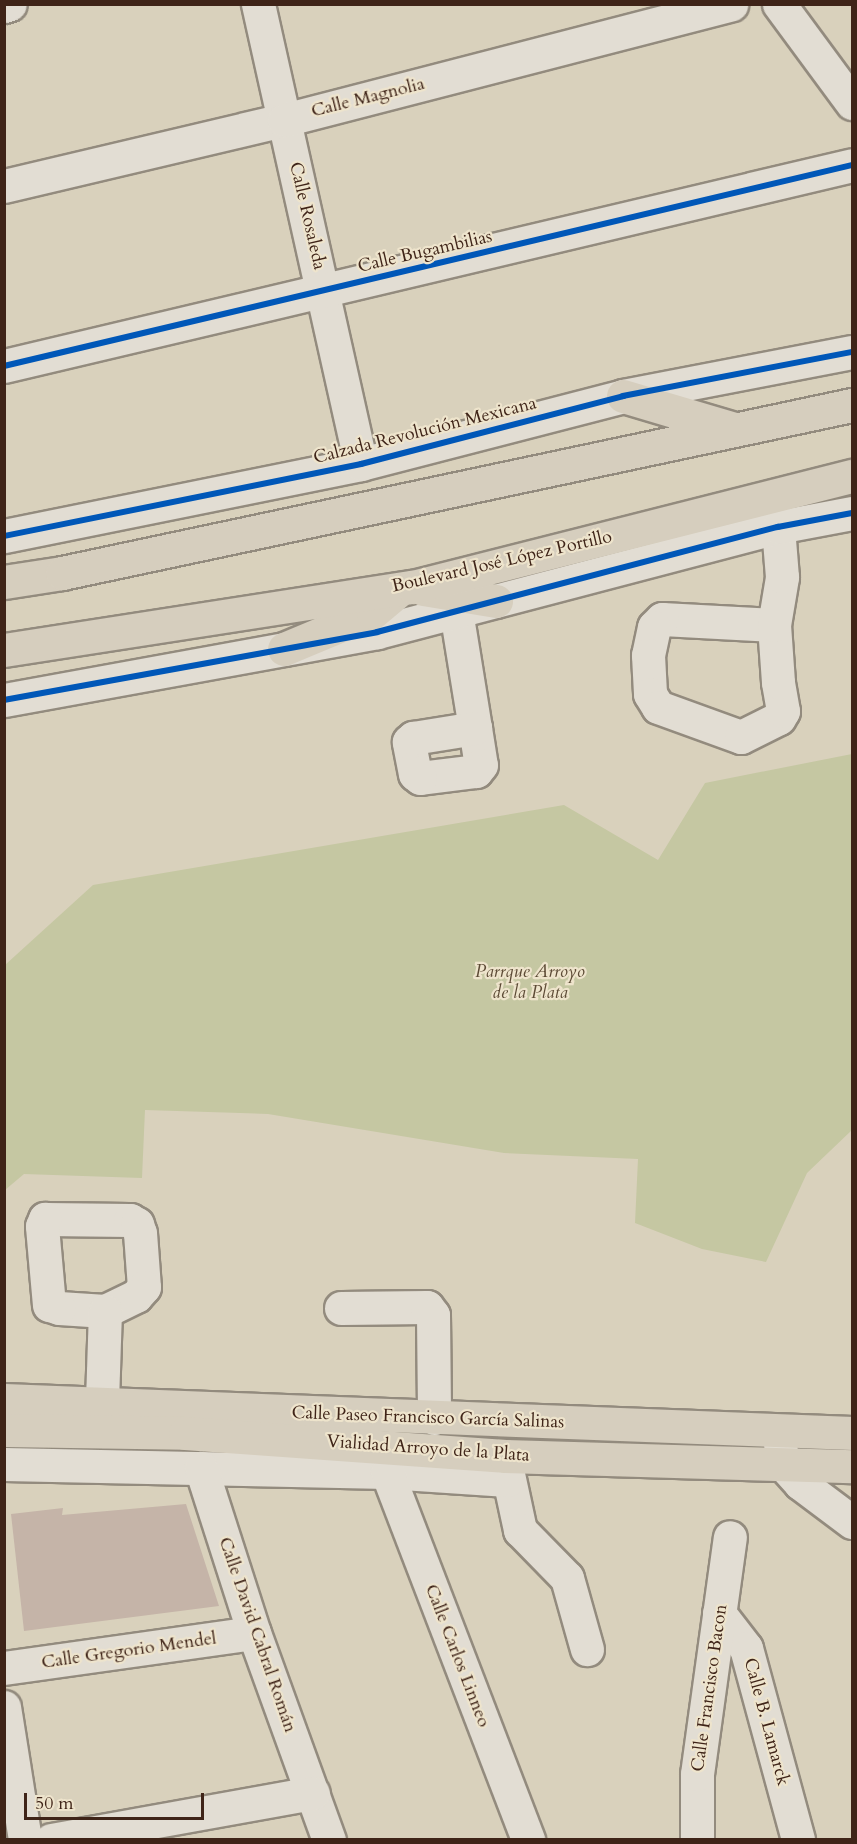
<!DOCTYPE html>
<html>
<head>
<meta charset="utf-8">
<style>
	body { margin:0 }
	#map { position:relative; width:857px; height:1844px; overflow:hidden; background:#d9d1bc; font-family:Cardo,serif }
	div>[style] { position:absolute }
	.green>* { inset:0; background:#c5c7a2 }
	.building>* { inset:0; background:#c5b4a8 }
	.roads { filter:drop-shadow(2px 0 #938b7e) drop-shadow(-2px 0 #938b7e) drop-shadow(0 2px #938b7e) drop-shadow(0 -2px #938b7e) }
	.minor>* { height:33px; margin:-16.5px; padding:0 16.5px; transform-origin:16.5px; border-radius:16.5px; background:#e2ddd3 }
	.major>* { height:33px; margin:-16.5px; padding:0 16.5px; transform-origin:16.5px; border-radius:16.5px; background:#d6cebe }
	.cycleway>* { height:6px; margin:-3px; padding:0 3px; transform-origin:3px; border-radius:3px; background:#0057b8 }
	span { translate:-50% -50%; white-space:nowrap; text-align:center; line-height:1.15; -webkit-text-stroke:4.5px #eee4cc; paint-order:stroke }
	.street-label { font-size:18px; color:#3f2418 }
	.park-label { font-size:18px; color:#5c4a35; font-style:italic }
	.frame { position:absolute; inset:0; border:6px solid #3f2418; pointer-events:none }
	.scale { position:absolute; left:24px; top:1793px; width:180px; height:27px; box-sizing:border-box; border:3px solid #3f2418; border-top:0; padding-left:8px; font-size:18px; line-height:21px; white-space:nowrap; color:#3f2418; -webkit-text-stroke:4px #eee4cc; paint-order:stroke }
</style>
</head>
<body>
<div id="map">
	<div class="green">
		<i style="clip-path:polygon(852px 754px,852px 1130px,807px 1173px,766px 1262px,702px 1249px,635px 1223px,638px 1159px,504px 1153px,268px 1114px,145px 1110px,142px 1178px,24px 1174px,5px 1190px,5px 965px,93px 885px,564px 805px,658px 860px,705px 783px)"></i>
	</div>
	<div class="building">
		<i style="clip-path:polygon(186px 1504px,219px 1606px,24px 1631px,11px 1514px,63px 1508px,62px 1515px)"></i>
	</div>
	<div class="roads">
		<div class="minor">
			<i style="left:258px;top:4px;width:471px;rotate:77.4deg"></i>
			<i style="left:779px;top:4px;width:123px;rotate:53.6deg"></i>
			<i style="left:4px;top:6px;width:6px;rotate:-18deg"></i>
			<i style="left:4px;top:186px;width:288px;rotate:-13.3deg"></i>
			<i style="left:284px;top:120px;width:462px;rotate:-14.5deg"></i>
			<i style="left:4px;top:366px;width:871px;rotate:-13.33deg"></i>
			<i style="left:4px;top:536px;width:364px;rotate:-11.4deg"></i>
			<i style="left:361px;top:464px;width:271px;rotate:-14.5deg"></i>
			<i style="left:623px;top:396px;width:233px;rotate:-10.9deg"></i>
			<i style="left:456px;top:611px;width:119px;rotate:80.8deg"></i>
			<i style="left:475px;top:728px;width:37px;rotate:81deg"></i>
			<i style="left:481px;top:765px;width:8px;rotate:130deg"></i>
			<i style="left:476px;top:771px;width:56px;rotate:172.9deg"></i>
			<i style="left:420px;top:778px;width:6px;rotate:-141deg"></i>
			<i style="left:415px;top:774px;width:33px;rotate:-101deg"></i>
			<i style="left:409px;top:742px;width:6px;rotate:-45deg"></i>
			<i style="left:413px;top:738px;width:63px;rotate:-9.2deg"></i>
			<i style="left:774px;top:625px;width:112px;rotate:-176.9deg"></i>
			<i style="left:662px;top:619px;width:11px;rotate:135deg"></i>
			<i style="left:654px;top:627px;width:29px;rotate:102deg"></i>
			<i style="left:648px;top:655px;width:39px;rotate:87deg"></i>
			<i style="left:650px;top:694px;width:15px;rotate:58deg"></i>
			<i style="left:658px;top:707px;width:88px;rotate:19.9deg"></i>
			<i style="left:741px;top:737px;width:42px;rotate:-26.6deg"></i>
			<i style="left:779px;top:718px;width:8px;rotate:-60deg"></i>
			<i style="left:783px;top:711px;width:29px;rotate:-100deg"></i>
			<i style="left:778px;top:682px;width:57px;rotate:-94deg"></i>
			<i style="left:774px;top:625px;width:49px;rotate:-80.5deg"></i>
			<i style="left:782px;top:577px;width:50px;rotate:-94.6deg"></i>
			<i style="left:4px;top:700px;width:379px;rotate:-10.3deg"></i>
			<i style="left:377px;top:632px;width:415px;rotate:-14.7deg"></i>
			<i style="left:778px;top:527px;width:75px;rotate:-10.7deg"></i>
			<i style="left:45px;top:1219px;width:85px;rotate:0.7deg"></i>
			<i style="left:130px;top:1220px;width:8px;rotate:30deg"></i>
			<i style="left:137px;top:1224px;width:9px;rotate:72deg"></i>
			<i style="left:140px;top:1233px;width:54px;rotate:85.8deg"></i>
			<i style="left:144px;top:1287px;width:12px;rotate:132deg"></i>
			<i style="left:136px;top:1296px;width:34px;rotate:154deg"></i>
			<i style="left:105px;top:1311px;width:46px;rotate:-176.3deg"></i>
			<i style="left:59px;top:1308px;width:10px;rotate:-163deg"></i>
			<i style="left:49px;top:1305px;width:79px;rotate:-95.1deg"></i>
			<i style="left:42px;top:1226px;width:8px;rotate:-67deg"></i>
			<i style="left:341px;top:1308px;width:86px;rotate:-0.7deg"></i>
			<i style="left:427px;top:1307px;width:10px;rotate:53deg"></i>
			<i style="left:433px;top:1315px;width:103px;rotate:89.4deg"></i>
			<i style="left:101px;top:1431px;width:120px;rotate:-88.1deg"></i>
			<i style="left:780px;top:1443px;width:20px;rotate:84deg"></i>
			<i style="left:782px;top:1463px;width:27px;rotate:48deg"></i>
			<i style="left:800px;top:1483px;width:65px;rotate:36.9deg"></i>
			<i style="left:505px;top:1460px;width:72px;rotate:77.9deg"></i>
			<i style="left:520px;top:1530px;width:67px;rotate:45.6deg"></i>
			<i style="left:567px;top:1578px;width:74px;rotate:74.3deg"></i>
			<i style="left:4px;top:1464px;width:383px;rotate:1.2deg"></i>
			<i style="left:387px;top:1472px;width:121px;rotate:3.8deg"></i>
			<i style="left:201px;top:1468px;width:173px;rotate:72.2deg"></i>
			<i style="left:254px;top:1633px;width:220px;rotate:70.1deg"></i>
			<i style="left:387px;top:1472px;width:394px;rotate:69deg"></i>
			<i style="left:719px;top:1613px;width:44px;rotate:52.4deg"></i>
			<i style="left:746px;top:1648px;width:199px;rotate:74.8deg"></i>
			<i style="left:4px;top:1668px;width:252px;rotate:-8deg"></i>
			<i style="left:4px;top:1707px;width:135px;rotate:81deg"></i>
			<i style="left:51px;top:1840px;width:266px;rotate:-10.2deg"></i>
			<i style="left:697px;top:1840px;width:66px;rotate:-90deg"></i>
			<i style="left:697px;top:1774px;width:239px;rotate:-82.1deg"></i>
		</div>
		<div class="major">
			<i style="left:623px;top:396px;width:113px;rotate:16.5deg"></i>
			<i style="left:4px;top:582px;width:59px;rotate:-8.8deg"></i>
			<i style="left:62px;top:573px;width:808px;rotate:-12.01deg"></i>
			<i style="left:423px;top:589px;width:74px;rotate:9.3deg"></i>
			<i style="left:284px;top:649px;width:96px;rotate:-22.6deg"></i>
			<i style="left:373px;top:612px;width:31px;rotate:-40deg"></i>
			<i style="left:4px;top:650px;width:414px;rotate:-8.8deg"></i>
			<i style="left:413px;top:587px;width:453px;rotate:-14.2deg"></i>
			<i style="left:4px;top:1400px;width:849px;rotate:2.23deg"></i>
			<i style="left:4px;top:1430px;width:181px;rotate:0.9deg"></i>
			<i style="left:185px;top:1433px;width:321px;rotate:4.1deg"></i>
			<i style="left:505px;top:1456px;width:347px;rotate:1.7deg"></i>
		</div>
	</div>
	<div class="cycleway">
		<i style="left:4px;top:366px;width:871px;rotate:-13.33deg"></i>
		<i style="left:4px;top:536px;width:364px;rotate:-11.4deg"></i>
		<i style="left:361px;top:464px;width:271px;rotate:-14.5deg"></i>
		<i style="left:623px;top:396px;width:233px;rotate:-10.9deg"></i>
		<i style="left:4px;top:700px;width:379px;rotate:-10.3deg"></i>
		<i style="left:377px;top:632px;width:415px;rotate:-14.7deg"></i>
		<i style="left:778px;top:527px;width:75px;rotate:-10.7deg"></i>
	</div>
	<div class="street-label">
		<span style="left:368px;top:98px;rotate:-14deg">Calle Magnolia</span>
		<span style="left:307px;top:216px;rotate:77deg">Calle Rosaleda</span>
		<span style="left:425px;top:252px;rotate:-13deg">Calle Bugambilias</span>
		<span style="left:425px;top:431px;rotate:-14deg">Calzada Revolución Mexicana</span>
		<span style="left:502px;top:562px;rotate:-13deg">Boulevard José López Portillo</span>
		<span style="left:428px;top:1418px;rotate:2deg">Calle Paseo Francisco García Salinas</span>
		<span style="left:428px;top:1449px;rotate:4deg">Vialidad Arroyo de la Plata</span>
		<span style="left:257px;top:1635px;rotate:71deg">Calle David Cabral Román</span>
		<span style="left:129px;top:1651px;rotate:-8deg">Calle Gregorio Mendel</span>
		<span style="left:457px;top:1656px;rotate:69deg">Calle Carlos Linneo</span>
		<span style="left:710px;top:1688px;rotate:-82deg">Calle Francisco Bacon</span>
		<span style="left:766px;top:1722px;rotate:75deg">Calle B. Lamarck</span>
	</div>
	<div class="park-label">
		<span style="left:530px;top:983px">Parrque Arroyo<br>de la Plata</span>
	</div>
	<div class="frame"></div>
	<div class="scale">50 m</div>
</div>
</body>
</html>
